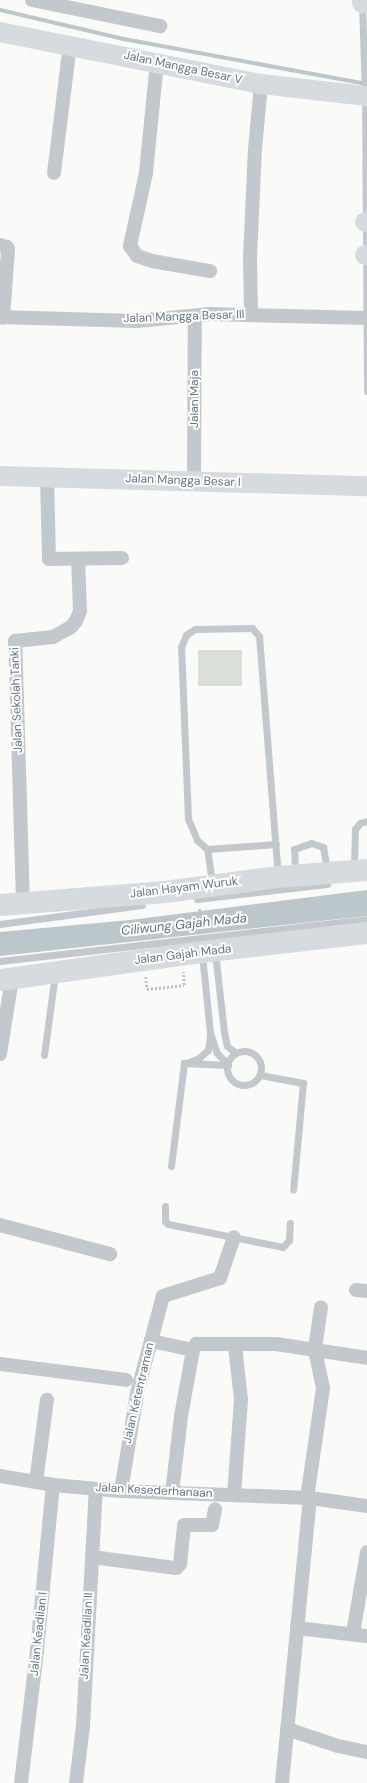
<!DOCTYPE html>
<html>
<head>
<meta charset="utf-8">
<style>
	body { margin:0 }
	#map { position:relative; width:367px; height:1783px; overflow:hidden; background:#fafaf8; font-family:"DM Sans",sans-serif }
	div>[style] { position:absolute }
	.green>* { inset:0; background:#dadfd7; transform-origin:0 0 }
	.water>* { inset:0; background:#bbc7cb }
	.stream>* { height:4px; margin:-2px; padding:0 2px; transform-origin:2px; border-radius:2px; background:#bbc7cb }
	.path>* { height:2.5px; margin-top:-1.25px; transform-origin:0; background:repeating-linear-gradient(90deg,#bbbfc2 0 2px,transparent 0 4px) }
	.lane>* { height:7px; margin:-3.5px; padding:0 3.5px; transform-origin:3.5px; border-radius:3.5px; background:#c3c8cc }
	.lane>.ring { margin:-3.5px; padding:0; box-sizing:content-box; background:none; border:7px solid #c3c8cc; border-radius:50% }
	.street>* { height:14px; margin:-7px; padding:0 7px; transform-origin:7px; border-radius:7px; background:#c3c8cc }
	.secondary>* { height:20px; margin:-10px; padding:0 10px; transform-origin:10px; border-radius:10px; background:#d6dbdf }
	.primary>* { height:22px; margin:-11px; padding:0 11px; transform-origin:11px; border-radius:11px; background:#d6dbdf }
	span { translate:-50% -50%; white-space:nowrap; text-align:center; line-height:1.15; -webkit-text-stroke:4px #fff; paint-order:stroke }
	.street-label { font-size:12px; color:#657683 }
	.water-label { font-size:13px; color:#60757c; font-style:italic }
</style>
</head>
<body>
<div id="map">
	<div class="green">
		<i style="left:242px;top:650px;width:36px;height:44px;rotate:90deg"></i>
	</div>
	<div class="water">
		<i style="clip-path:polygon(367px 890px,367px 916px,0 956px,0 932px,130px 920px)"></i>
	</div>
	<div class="stream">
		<i style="left:0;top:10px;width:127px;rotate:13.2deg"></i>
		<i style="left:124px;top:39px;width:247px;rotate:10.5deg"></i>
	</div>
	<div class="path">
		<i style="left:142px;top:936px;width:13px;rotate:-94deg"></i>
		<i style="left:141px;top:923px;width:60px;rotate:-7.7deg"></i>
		<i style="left:200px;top:915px;width:6px;rotate:-99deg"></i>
		<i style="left:146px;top:977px;width:12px;rotate:85deg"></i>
		<i style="left:147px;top:989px;width:37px;rotate:-6deg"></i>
		<i style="left:184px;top:985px;width:13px;rotate:-94deg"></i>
	</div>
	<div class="lane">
		<i style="left:362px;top:4px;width:92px;rotate:88.1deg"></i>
		<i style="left:365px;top:96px;width:295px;rotate:89.6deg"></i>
		<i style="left:207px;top:849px;width:69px;rotate:-4.1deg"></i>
		<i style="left:354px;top:869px;width:40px;rotate:-88.6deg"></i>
		<i style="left:355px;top:829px;width:8px;rotate:-50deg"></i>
		<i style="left:360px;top:823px;width:7px;rotate:-16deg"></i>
		<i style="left:295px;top:873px;width:24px;rotate:-92deg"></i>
		<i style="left:294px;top:849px;width:18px;rotate:-19deg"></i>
		<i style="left:311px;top:843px;width:13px;rotate:18deg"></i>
		<i style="left:323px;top:847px;width:23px;rotate:80deg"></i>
		<i style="left:212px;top:883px;width:34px;rotate:-98deg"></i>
		<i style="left:207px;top:849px;width:13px;rotate:-138deg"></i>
		<i style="left:197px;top:840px;width:23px;rotate:-113deg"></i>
		<i style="left:188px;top:819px;width:172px;rotate:-92.3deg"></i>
		<i style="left:181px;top:647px;width:13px;rotate:-67deg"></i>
		<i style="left:186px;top:635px;width:11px;rotate:-34deg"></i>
		<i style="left:195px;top:629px;width:57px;rotate:-1deg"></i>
		<i style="left:252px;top:628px;width:11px;rotate:49deg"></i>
		<i style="left:259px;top:636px;width:240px;rotate:85.5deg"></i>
		<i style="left:197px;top:899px;width:131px;rotate:-6.6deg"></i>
		<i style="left:0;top:924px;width:143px;rotate:-7.6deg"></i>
		<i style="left:215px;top:952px;width:81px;rotate:83.6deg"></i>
		<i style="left:224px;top:1032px;width:14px;rotate:78deg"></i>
		<i style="left:227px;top:1046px;width:11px;rotate:38deg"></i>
		<i style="left:202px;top:955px;width:78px;rotate:84.1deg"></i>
		<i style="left:210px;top:1033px;width:21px;rotate:71deg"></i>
		<i style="left:217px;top:1053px;width:16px;rotate:47deg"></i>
		<i style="left:0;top:961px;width:369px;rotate:-6.5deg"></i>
		<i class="ring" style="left:227px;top:1051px;width:27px;height:27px"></i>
		<i style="left:44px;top:1055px;width:82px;rotate:-82.3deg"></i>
		<i style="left:189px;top:1062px;width:11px;rotate:-22deg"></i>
		<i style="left:199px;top:1058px;width:12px;rotate:-42deg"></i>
		<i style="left:208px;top:1050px;width:15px;rotate:-82deg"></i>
		<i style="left:260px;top:1075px;width:44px;rotate:10.5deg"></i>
		<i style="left:303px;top:1083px;width:107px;rotate:95.3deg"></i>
		<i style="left:171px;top:1166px;width:104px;rotate:-82.8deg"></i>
		<i style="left:184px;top:1063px;width:44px;rotate:2.6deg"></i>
		<i style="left:165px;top:1206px;width:15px;rotate:90deg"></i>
		<i style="left:165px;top:1221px;width:4px;rotate:45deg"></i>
		<i style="left:168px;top:1224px;width:117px;rotate:11.3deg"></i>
		<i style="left:283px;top:1247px;width:9px;rotate:-49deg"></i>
		<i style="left:289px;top:1240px;width:17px;rotate:-87deg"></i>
	</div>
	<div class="street">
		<i style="left:32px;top:0;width:131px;rotate:11.5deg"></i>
		<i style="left:157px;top:62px;width:112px;rotate:95.7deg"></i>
		<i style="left:146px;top:173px;width:75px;rotate:102.4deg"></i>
		<i style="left:130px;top:246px;width:12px;rotate:55deg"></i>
		<i style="left:137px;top:256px;width:16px;rotate:18deg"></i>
		<i style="left:152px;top:261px;width:59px;rotate:9.8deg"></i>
		<i style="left:54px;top:173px;width:129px;rotate:-82.9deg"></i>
		<i style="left:0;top:245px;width:7px;rotate:16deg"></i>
		<i style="left:7px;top:247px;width:3px;rotate:72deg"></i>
		<i style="left:8px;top:250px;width:68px;rotate:94.2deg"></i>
		<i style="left:251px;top:314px;width:56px;rotate:-91deg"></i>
		<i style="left:250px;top:258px;width:109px;rotate:-87.4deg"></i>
		<i style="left:255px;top:149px;width:65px;rotate:-84.7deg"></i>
		<i style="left:0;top:317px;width:137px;rotate:1.7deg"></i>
		<i style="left:137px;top:321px;width:73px;rotate:-5.5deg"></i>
		<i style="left:210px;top:314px;width:157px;rotate:1.5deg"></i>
		<i style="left:47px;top:477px;width:82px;rotate:88.6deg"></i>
		<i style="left:49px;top:559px;width:73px;rotate:-0.8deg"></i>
		<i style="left:194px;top:482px;width:165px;rotate:-89.7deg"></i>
		<i style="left:23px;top:903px;width:262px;rotate:-91.7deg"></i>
		<i style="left:15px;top:641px;width:38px;rotate:-6deg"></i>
		<i style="left:53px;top:637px;width:21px;rotate:-29deg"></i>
		<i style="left:71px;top:627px;width:8px;rotate:-50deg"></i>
		<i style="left:76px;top:621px;width:11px;rotate:-68deg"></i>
		<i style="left:80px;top:611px;width:51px;rotate:-92.2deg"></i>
		<i style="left:0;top:1054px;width:77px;rotate:-81deg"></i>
		<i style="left:0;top:1225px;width:114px;rotate:14.8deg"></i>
		<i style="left:356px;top:1290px;width:11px;rotate:5deg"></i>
		<i style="left:151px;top:1341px;width:43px;rotate:12.1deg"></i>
		<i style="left:193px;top:1350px;width:7px;rotate:-63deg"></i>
		<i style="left:196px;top:1344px;width:80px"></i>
		<i style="left:276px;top:1344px;width:92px;rotate:8.7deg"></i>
		<i style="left:0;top:1364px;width:127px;rotate:7.2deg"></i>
		<i style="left:0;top:1476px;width:54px;rotate:9.6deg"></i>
		<i style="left:53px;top:1485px;width:68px;rotate:5deg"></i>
		<i style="left:121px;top:1491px;width:189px;rotate:2.1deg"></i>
		<i style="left:310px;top:1498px;width:58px;rotate:8deg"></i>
		<i style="left:36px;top:1482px;width:83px;rotate:-82.4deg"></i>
		<i style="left:121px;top:1491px;width:99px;rotate:-80.7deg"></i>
		<i style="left:137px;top:1393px;width:100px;rotate:-75deg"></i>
		<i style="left:163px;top:1296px;width:60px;rotate:-17.5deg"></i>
		<i style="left:220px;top:1278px;width:43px;rotate:-71.1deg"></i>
		<i style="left:172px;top:1493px;width:78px;rotate:-83.3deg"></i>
		<i style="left:181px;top:1416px;width:67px;rotate:-79.7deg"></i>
		<i style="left:234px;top:1495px;width:95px;rotate:-85.8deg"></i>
		<i style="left:241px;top:1400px;width:54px;rotate:-96.3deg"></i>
		<i style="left:307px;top:1498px;width:111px;rotate:-81.7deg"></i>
		<i style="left:323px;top:1388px;width:40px;rotate:-102deg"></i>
		<i style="left:315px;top:1349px;width:42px;rotate:-81.9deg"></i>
		<i style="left:92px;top:1557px;width:85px;rotate:7.5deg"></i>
		<i style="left:176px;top:1568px;width:6px;rotate:-45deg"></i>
		<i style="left:180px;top:1564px;width:39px;rotate:-84deg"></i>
		<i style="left:184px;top:1525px;width:28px"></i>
		<i style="left:212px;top:1525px;width:16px;rotate:-79deg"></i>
		<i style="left:297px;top:1628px;width:70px;rotate:6.5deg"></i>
		<i style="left:353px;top:1633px;width:82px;rotate:-80.2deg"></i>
		<i style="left:287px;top:1729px;width:54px;rotate:18.4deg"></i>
		<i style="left:338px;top:1746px;width:30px;rotate:12deg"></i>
		<i style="left:21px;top:1783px;width:134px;rotate:-83.1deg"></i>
		<i style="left:37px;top:1650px;width:166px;rotate:-84.5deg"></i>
		<i style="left:76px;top:1783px;width:57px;rotate:-83deg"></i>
		<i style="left:83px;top:1726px;width:237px;rotate:-86.9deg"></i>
		<i style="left:282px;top:1783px;width:286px;rotate:-84.4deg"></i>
	</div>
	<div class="secondary">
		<i style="left:362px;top:3px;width:5px"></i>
		<i style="left:0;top:32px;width:266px;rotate:11.3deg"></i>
		<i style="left:261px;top:84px;width:107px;rotate:6.5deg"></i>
		<i style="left:365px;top:222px;width:2px"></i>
		<i style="left:365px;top:255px;width:2px"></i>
		<i style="left:0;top:476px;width:367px;rotate:1.6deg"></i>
	</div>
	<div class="primary">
		<i style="left:0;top:905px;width:166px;rotate:-4.5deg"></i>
		<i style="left:165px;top:892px;width:114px;rotate:-7.6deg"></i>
		<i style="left:278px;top:877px;width:89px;rotate:-4.5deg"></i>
		<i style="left:0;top:980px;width:204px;rotate:-7.9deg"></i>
		<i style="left:202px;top:952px;width:166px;rotate:-6.6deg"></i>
	</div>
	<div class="street-label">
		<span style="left:183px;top:68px;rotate:12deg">Jalan Mangga Besar V</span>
		<span style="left:184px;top:317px;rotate:-2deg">Jalan Mangga Besar III</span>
		<span style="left:195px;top:399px;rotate:-90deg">Jalan Maja</span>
		<span style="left:183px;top:481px;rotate:2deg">Jalan Mangga Besar I</span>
		<span style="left:17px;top:700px;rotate:-92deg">Jalan Sekolah Tanki</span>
		<span style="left:184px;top:888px;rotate:-7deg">Jalan Hayam Wuruk</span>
		<span style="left:183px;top:955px;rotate:-7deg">Jalan Gajah Mada</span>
		<span style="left:139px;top:1393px;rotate:-77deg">Jalan Ketentraman</span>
		<span style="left:154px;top:1491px;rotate:3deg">Jalan Kesederhanaan</span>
		<span style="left:39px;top:1634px;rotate:-84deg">Jalan Keadilan I</span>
		<span style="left:87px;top:1636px;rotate:-87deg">Jalan Keadilan II</span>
	</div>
	<div class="water-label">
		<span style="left:184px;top:925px;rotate:-6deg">Ciliwung Gajah Mada</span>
	</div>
</div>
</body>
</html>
